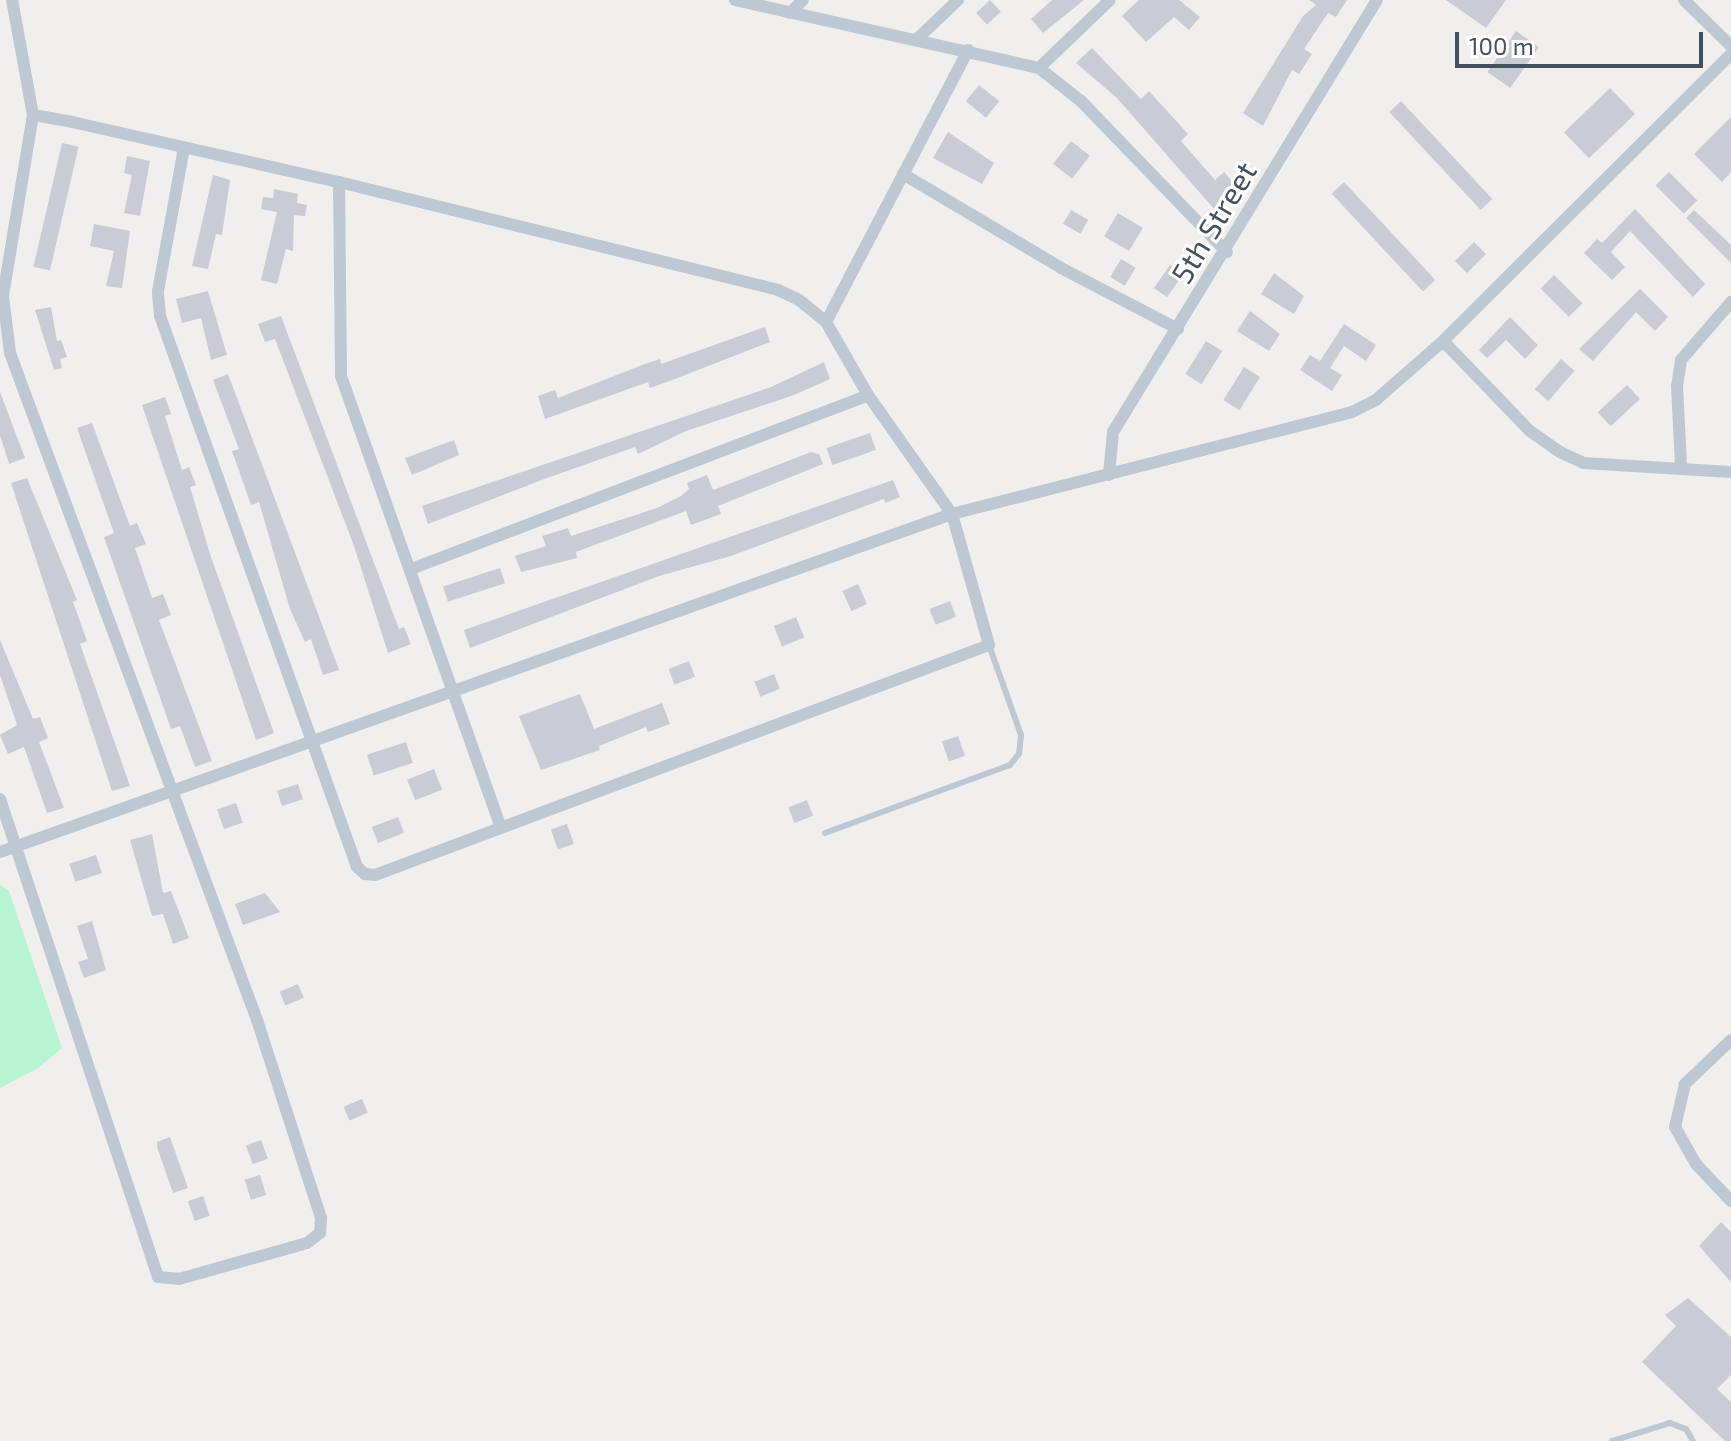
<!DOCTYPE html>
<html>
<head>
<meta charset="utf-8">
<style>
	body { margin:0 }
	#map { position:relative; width:1731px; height:1441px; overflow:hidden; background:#f1eeee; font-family:"Exo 2",sans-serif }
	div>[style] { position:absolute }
	.green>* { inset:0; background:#b7f4d1 }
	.building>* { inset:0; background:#c9ccd4; transform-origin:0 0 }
	.service>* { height:6px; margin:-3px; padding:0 3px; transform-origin:3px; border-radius:3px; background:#bdc8d2 }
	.minor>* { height:12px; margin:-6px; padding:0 6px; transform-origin:6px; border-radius:6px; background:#bdc8d2 }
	span { translate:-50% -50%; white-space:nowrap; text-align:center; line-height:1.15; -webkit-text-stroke:6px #fff; paint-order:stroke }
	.street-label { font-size:30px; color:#44505e }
	.scale { position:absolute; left:1455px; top:32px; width:248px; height:36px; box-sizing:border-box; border:4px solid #44505e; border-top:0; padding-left:10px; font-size:24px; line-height:28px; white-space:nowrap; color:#44505e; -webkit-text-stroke:6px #fff; paint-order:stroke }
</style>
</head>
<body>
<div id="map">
	<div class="green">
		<i style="clip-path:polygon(0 885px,9px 891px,62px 1048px,38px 1068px,0 1088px)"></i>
	</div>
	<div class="building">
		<i style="left:990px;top:0;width:16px;height:19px;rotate:47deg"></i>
		<i style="clip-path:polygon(1052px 0,1084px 0,1043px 33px,1031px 19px)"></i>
		<i style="clip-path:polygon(1139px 0,1179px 0,1200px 17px,1189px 30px,1174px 17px,1146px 42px,1122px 16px)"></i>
		<i style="clip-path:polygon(1309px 0,1347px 0,1336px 17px,1328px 13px,1304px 49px,1312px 54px,1299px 74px,1292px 70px,1263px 126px,1243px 113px,1303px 16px,1316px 5px)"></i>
		<i style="clip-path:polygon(1446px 0,1506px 0,1486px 28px)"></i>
		<i style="left:1516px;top:31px;width:28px;height:50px;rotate:35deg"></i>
		<i style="clip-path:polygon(1092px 48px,1141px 99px,1149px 91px,1188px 134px,1181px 141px,1215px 180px,1224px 172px,1238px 188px,1214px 209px,1117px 98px,1076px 63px)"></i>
		<i style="left:979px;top:85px;width:26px;height:21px;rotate:39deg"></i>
		<i style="left:1610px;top:88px;width:36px;height:64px;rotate:46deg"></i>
		<i style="left:1401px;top:101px;width:134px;height:16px;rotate:47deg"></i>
		<i style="clip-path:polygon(1731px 117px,1731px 172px,1722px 182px,1694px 154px)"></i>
		<i style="clip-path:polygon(948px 132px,994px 163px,982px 184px,933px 158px)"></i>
		<i style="left:1071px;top:141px;width:24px;height:29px;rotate:38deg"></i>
		<i style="left:62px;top:143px;width:17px;height:127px;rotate:13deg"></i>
		<i style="clip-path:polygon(127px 156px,150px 161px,140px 216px,124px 213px,132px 175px,124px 173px)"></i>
		<i style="left:1669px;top:172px;width:40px;height:19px;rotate:45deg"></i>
		<i style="clip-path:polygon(213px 175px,230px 180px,222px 235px,216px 234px,208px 269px,192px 266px)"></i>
		<i style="left:1344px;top:182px;width:134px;height:17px;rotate:47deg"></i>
		<i style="clip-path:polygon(274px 189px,298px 194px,297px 203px,307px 205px,305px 216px,294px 215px,293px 251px,286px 249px,277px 284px,261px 280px,277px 212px,261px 209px,263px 197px,273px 198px)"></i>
		<i style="clip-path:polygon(1635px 209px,1705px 284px,1693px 297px,1630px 231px,1611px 252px,1625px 267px,1612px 280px,1584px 253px,1597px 239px,1602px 243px)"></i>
		<i style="left:1071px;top:210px;width:20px;height:16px;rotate:30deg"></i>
		<i style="clip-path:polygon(1694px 210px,1731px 245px,1731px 263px,1686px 218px)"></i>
		<i style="left:1118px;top:213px;width:29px;height:27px;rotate:31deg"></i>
		<i style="clip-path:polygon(94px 224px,130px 231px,122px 288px,106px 286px,114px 251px,90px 246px)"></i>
		<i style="left:1474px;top:242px;width:17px;height:27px;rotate:45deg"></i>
		<i style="left:1121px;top:259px;width:17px;height:21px;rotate:31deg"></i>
		<i style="left:1170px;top:265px;width:16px;height:28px;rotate:35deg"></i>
		<i style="clip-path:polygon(1274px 273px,1304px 296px,1294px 314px,1261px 294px)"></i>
		<i style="left:1554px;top:275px;width:40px;height:19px;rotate:45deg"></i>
		<i style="clip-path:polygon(1640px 289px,1668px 317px,1655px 331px,1636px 312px,1593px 361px,1579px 349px)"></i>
		<i style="clip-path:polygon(208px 291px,227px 355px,211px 360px,201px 318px,182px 323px,176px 299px)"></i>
		<i style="clip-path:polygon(51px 307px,57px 341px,61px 340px,67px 357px,60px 359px,62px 368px,54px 370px,35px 310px)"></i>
		<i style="clip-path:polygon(1250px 311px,1280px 334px,1269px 351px,1237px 331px)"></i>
		<i style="clip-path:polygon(281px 316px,399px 629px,404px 627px,411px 644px,388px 653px,354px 546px,275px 339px,265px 342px,258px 324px)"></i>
		<i style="clip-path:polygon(1510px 317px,1538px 345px,1525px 359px,1506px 340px,1487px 358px,1479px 350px)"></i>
		<i style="clip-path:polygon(1344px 324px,1376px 345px,1366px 361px,1344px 346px,1330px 368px,1342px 375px,1332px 391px,1300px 370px,1310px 355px,1320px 361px)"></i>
		<i style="clip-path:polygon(765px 327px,770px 342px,667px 382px,650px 388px,648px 382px,545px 419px,538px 396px,555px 390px,558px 398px,642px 365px,660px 359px,661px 364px)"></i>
		<i style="left:1206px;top:341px;width:19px;height:39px;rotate:32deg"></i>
		<i style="left:1561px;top:359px;width:18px;height:40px;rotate:41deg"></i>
		<i style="clip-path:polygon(824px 362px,830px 379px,794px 395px,686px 431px,638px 454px,635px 447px,547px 478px,428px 524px,422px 506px,771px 387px)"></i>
		<i style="left:1244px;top:367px;width:19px;height:39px;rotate:32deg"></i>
		<i style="clip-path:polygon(228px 374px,339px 670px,323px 675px,311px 639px,305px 642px,290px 609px,259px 502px,251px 505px,232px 451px,239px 449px,213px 380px)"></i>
		<i style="left:1627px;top:385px;width:19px;height:40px;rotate:47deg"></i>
		<i style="clip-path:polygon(0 392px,25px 458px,9px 464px,0 435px)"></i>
		<i style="clip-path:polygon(165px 397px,171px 414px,165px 416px,182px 470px,189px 467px,196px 485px,190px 487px,211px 557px,274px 733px,256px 740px,142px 405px)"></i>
		<i style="clip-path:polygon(92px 423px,130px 526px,137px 523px,146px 544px,135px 548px,152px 598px,163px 594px,171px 615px,159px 620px,212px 761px,195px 767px,180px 726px,171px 729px,104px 537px,114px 533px,77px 428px)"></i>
		<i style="left:870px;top:433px;width:18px;height:46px;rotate:71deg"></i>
		<i style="clip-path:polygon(454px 440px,459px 455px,412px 475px,405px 458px)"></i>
		<i style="clip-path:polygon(811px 452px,819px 454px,823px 464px,718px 506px,721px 514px,691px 525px,686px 511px,576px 552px,577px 558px,521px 572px,515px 556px,546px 546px,542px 536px,568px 528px,571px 536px,657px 508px,681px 496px,689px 489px,687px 483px,707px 475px,713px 490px)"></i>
		<i style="clip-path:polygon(27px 478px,77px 600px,73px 602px,87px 641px,80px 644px,130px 786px,112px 791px,11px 483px)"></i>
		<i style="clip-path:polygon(893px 480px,900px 497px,885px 503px,884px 499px,731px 556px,659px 576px,470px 648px,464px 630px)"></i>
		<i style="left:500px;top:568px;width:16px;height:60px;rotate:72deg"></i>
		<i style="left:858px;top:584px;width:22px;height:17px;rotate:66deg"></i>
		<i style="left:950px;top:601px;width:17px;height:22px;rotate:69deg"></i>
		<i style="left:796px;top:617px;width:22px;height:24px;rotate:68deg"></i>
		<i style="clip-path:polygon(0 640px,33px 719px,40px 717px,48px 738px,39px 742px,64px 808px,47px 813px,24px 747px,8px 754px,0 735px,17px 725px,0 675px)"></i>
		<i style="left:689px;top:661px;width:17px;height:22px;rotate:69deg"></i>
		<i style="left:774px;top:674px;width:16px;height:21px;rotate:68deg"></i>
		<i style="clip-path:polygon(580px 694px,594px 729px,662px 703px,670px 724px,648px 732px,646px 727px,599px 746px,600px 750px,541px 770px,519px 716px)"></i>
		<i style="left:958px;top:736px;width:21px;height:17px;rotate:71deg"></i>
		<i style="left:406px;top:742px;width:22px;height:41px;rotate:72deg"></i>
		<i style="left:434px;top:769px;width:22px;height:29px;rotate:68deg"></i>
		<i style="left:298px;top:784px;width:16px;height:22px;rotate:72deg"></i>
		<i style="left:807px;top:800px;width:17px;height:20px;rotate:69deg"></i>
		<i style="left:236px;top:803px;width:21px;height:20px;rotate:71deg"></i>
		<i style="left:398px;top:817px;width:17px;height:28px;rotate:69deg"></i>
		<i style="left:567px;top:824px;width:21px;height:17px;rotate:71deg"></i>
		<i style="clip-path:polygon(152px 834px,163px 893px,171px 891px,189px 938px,173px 944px,163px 914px,152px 916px,130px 840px)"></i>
		<i style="left:96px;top:855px;width:19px;height:28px;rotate:72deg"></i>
		<i style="clip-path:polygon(265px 893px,280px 912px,243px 925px,235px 904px)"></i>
		<i style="clip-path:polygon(92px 921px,106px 970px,84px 978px,78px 962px,88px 959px,77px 926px)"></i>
		<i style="left:298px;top:984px;width:15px;height:20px;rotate:67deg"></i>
		<i style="left:362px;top:1099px;width:15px;height:20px;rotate:67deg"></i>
		<i style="clip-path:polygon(170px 1137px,188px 1188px,173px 1193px,157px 1147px,157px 1142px)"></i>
		<i style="left:261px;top:1140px;width:20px;height:16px;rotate:70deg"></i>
		<i style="left:260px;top:1175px;width:21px;height:16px;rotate:73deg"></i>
		<i style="left:203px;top:1196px;width:21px;height:16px;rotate:71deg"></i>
		<i style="clip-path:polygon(1721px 1222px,1731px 1232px,1731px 1282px,1699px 1246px)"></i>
		<i style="clip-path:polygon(1688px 1298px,1731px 1337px,1731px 1375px,1717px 1389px,1731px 1402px,1731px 1441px,1725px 1441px,1642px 1362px,1676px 1326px,1665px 1315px)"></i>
	</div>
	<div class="service">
		<i style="left:825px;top:833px;width:197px;rotate:-20.2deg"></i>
		<i style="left:1010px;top:765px;width:14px;rotate:-51deg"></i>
		<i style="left:1019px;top:754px;width:19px;rotate:-84deg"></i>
		<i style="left:1021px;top:735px;width:96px;rotate:-109.6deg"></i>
		<i style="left:1612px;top:1441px;width:61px;rotate:-17.2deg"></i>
		<i style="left:1670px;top:1423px;width:17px;rotate:21deg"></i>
		<i style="left:1686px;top:1429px;width:14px;rotate:60deg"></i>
	</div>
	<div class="minor">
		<i style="left:735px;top:0;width:312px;rotate:12.6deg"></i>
		<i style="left:1039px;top:68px;width:53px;rotate:38.2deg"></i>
		<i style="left:1081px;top:101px;width:210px;rotate:46deg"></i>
		<i style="left:1684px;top:0;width:66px;rotate:44.4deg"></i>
		<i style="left:790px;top:13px;width:18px;rotate:-45deg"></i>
		<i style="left:916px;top:40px;width:58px;rotate:-43.6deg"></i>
		<i style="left:1039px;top:68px;width:98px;rotate:-43.8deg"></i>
		<i style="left:33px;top:115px;width:40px;rotate:10deg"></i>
		<i style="left:72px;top:122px;width:274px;rotate:12.7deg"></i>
		<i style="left:339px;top:182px;width:452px;rotate:13.8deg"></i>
		<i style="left:778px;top:290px;width:23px;rotate:25deg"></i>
		<i style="left:799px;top:300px;width:35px;rotate:39deg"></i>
		<i style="left:826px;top:322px;width:84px;rotate:60.1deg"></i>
		<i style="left:868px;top:395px;width:146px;rotate:54.8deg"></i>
		<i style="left:952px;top:514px;width:136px;rotate:74.2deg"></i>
		<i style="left:989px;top:645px;width:656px;rotate:159.46deg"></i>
		<i style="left:375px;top:875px;width:10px;rotate:-174deg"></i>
		<i style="left:365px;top:874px;width:11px;rotate:-139deg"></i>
		<i style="left:357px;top:867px;width:585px;rotate:-109.67deg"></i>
		<i style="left:160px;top:316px;width:25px;rotate:-95deg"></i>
		<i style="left:158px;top:291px;width:145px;rotate:-79.7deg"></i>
		<i style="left:903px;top:174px;width:184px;rotate:30.7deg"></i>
		<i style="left:1061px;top:268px;width:132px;rotate:27.5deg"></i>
		<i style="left:339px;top:182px;width:194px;rotate:89.4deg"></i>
		<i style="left:341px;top:376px;width:477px;rotate:70.5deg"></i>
		<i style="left:826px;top:322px;width:307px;rotate:-62.4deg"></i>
		<i style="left:1443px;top:341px;width:407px;rotate:-44.9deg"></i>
		<i style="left:1681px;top:465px;width:79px;rotate:-92.9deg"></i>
		<i style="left:1677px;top:386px;width:26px;rotate:-81deg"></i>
		<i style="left:1681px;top:360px;width:77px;rotate:-49.2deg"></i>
		<i style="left:1109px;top:475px;width:43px;rotate:-84.7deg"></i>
		<i style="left:1113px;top:432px;width:506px;rotate:-58.57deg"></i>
		<i style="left:411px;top:569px;width:489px;rotate:-20.8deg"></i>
		<i style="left:0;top:799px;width:503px;rotate:71.71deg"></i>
		<i style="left:158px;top:1277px;width:21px;rotate:5deg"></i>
		<i style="left:179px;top:1279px;width:133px;rotate:-15.7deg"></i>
		<i style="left:307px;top:1243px;width:16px;rotate:-38deg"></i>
		<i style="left:320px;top:1233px;width:15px;rotate:-86deg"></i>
		<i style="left:321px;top:1218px;width:208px;rotate:-107.9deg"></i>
		<i style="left:257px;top:1020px;width:711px;rotate:-110.32deg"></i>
		<i style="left:10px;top:353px;width:57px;rotate:-97deg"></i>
		<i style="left:3px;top:296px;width:183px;rotate:-80.6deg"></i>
		<i style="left:33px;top:115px;width:117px;rotate:-100.3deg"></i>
		<i style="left:0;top:852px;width:1010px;rotate:-19.55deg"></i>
		<i style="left:952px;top:514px;width:413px;rotate:-14.3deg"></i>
		<i style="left:1352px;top:412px;width:28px;rotate:-27deg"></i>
		<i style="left:1377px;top:399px;width:88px;rotate:-41.3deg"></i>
		<i style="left:1443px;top:341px;width:125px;rotate:46deg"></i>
		<i style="left:1530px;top:431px;width:37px;rotate:35deg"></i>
		<i style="left:1560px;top:452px;width:26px;rotate:25deg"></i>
		<i style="left:1584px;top:463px;width:147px;rotate:3.5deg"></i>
		<i style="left:1731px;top:1040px;width:64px;rotate:136.3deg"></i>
		<i style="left:1685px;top:1084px;width:44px;rotate:103.1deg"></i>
		<i style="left:1675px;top:1127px;width:43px;rotate:60.4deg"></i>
		<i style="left:1696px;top:1164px;width:51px;rotate:46.6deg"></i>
	</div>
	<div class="street-label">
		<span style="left:1213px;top:222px;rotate:-59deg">5th Street</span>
	</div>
	<div class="scale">100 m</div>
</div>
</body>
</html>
